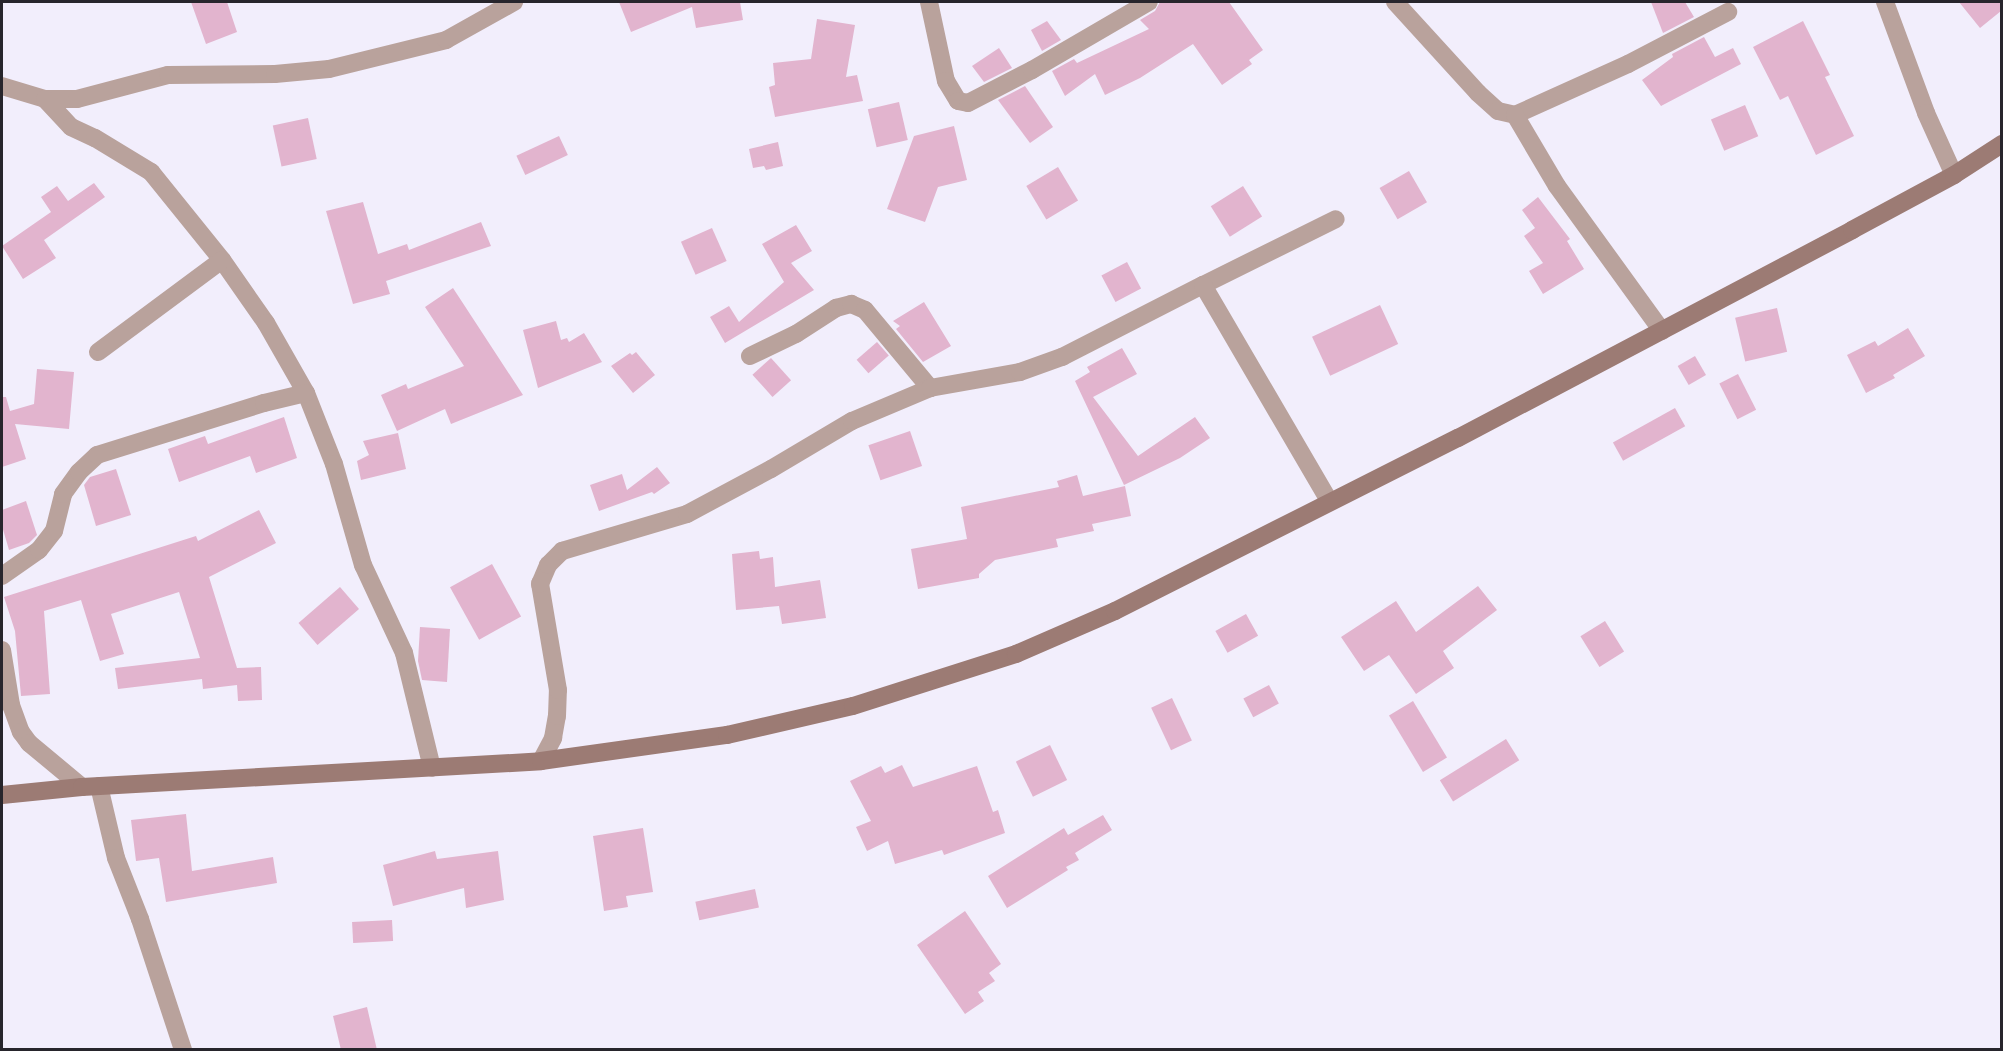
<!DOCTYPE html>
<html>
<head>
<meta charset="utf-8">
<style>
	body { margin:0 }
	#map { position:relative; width:2003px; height:1051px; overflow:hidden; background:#f2eefc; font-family:Roboto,sans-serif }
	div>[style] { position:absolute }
	.building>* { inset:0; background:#e2b4ce; transform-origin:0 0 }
	.street>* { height:18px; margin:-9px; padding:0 9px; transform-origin:9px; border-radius:9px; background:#b9a29c }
	.secondary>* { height:18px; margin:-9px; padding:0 9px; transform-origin:9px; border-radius:9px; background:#9c7b74 }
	span { translate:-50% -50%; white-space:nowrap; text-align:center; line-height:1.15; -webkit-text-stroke:5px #f2eefc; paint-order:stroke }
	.frame { position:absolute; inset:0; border:3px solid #27252c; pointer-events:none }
</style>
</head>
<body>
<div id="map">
	<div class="building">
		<i style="clip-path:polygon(191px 2px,227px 2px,237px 32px,206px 44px)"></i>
		<i style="clip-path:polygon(619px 2px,740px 2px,743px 20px,696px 28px,692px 7px,631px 32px)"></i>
		<i style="clip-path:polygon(1160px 2px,1229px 2px,1263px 50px,1249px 60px,1252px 64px,1222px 85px,1193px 44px,1140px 78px,1105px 95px,1095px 74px,1065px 96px,1052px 71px,1074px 59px,1077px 63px,1149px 29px,1140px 20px,1155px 11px)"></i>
		<i style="clip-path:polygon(1651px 2px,1685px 2px,1694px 17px,1663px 33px)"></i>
		<i style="clip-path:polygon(1959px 2px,2001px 2px,2001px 11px,1980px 28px)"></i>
		<i style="clip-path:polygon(817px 19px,855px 25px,846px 77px,857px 75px,863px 101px,775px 117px,769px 87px,775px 85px,773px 63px,811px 59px)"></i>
		<i style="clip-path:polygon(1047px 21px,1061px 40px,1042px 51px,1031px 30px)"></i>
		<i style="clip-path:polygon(1803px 21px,1830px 75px,1825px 77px,1854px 136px,1816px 155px,1788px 96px,1780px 100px,1753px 47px)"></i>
		<i style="clip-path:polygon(1704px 37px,1715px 57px,1733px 48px,1741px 64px,1661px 106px,1642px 80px,1673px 57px,1672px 54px)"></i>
		<i style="clip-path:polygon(999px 48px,1012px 68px,984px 82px,972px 66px)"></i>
		<i style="clip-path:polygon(1025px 86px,1053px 127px,1030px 143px,998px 100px)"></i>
		<i style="left:899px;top:102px;width:39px;height:32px;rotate:77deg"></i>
		<i style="left:1745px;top:105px;width:34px;height:37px;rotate:67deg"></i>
		<i style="left:308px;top:118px;width:42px;height:36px;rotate:78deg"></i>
		<i style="clip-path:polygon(954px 126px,967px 180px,938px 187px,925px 222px,887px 209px,914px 136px)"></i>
		<i style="left:559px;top:136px;width:21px;height:47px;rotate:65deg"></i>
		<i style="clip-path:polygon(778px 142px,783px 166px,766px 170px,764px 166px,753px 168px,749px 149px)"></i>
		<i style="left:1058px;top:167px;width:39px;height:37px;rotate:59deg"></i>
		<i style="left:1409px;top:171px;width:36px;height:34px;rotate:60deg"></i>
		<i style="clip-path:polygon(94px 183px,105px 197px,44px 240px,56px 258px,23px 279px,2px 246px,51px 212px,41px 197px,57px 186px,68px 201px)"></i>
		<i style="left:1243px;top:186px;width:36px;height:38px;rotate:58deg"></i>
		<i style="clip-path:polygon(1538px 197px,1570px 239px,1567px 241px,1584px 269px,1543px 294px,1529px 271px,1543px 263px,1524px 236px,1535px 228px,1522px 210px)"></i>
		<i style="clip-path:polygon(363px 202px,378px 254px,407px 244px,409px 250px,481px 222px,491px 246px,386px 281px,390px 294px,353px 304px,326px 211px)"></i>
		<i style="clip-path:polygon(796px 225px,812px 251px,791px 263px,814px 290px,725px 343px,710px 317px,729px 306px,739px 322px,784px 282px,762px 244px)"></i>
		<i style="left:712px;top:228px;width:36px;height:34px;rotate:66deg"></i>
		<i style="left:1127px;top:262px;width:30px;height:29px;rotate:62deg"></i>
		<i style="clip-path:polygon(453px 288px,523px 395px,451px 424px,445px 409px,397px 431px,381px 395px,406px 384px,408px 389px,464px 366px,425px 307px)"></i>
		<i style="clip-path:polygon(924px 302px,951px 346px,923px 362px,896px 329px,900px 326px,893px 321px)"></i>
		<i style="left:1380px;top:305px;width:43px;height:75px;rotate:65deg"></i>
		<i style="left:1777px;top:308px;width:45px;height:43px;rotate:77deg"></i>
		<i style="clip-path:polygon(556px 321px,561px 340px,567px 338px,569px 342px,584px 333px,602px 362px,538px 388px,523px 330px)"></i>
		<i style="clip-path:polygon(1908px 328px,1925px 356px,1893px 375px,1895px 378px,1866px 393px,1847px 355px,1875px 341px,1878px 346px)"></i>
		<i style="left:877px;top:342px;width:18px;height:27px;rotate:49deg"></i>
		<i style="clip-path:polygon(1122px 348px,1137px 374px,1093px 397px,1138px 456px,1195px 417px,1210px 438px,1180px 458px,1124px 485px,1075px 381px,1090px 372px,1087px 367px)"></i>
		<i style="clip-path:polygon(636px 352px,655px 375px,633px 393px,611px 366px,630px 353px,632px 355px)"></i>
		<i style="left:1695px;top:356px;width:22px;height:20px;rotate:60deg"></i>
		<i style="left:771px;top:358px;width:30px;height:25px;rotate:48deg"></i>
		<i style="clip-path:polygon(37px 369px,74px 372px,69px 429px,15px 424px,26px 459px,2px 467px,2px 397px,6px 397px,10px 411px,34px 404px)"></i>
		<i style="left:1738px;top:374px;width:40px;height:21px;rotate:63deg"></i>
		<i style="left:1675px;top:408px;width:21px;height:71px;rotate:61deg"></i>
		<i style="clip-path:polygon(284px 417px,297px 458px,256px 473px,250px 456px,179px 482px,168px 449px,205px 436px,208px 444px)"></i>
		<i style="left:910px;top:431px;width:37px;height:44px;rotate:71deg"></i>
		<i style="clip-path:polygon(398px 433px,406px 469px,361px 480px,357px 461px,369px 455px,363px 441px)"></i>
		<i style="clip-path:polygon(657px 467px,670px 483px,654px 494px,652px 492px,599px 511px,590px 485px,622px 474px,627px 490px)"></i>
		<i style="clip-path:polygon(116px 469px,131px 515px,96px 526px,84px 485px,90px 477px)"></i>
		<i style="clip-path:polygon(1077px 475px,1083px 496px,1125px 486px,1131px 516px,1092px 524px,1094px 531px,1056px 539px,1058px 547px,995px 560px,979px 574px,979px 578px,918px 589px,911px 549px,967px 539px,961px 507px,1059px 487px,1057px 481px)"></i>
		<i style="clip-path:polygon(26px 501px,37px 535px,29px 543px,9px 550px,2px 526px,2px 510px)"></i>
		<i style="clip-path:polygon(259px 510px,276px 543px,209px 577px,237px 668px,261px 667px,262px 700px,238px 701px,237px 685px,203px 689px,202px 679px,118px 689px,115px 668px,200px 658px,179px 592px,111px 614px,124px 654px,100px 661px,81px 600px,44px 611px,50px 694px,21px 696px,15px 631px,4px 597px,196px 536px,198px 541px)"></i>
		<i style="clip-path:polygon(759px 551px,760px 559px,773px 557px,775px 587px,820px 580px,826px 618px,782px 624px,779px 606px,736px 610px,732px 554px)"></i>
		<i style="left:492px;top:564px;width:60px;height:48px;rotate:61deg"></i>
		<i style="clip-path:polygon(1478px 586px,1497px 610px,1443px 651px,1454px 668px,1416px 694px,1389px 655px,1364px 671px,1341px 637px,1396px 601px,1416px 632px)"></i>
		<i style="left:340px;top:587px;width:29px;height:55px;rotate:49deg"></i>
		<i style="left:1246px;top:614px;width:25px;height:35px;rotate:61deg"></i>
		<i style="left:1605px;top:621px;width:36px;height:29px;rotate:58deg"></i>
		<i style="clip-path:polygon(420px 627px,450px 629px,447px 682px,422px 680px,418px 661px)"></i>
		<i style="left:1269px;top:685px;width:21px;height:29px;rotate:62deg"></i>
		<i style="left:1172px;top:698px;width:47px;height:23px;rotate:65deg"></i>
		<i style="left:1413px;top:701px;width:66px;height:28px;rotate:59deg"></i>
		<i style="left:1506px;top:739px;width:25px;height:78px;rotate:58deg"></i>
		<i style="left:1050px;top:745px;width:39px;height:38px;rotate:64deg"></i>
		<i style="clip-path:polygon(902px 765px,913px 787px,977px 766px,993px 812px,998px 810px,1005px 833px,944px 855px,942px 850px,895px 864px,888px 841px,867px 851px,856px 827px,871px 821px,850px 781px,881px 766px,885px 773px)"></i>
		<i style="clip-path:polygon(186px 814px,192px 871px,273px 857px,277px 883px,166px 902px,159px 858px,136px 861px,131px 820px)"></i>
		<i style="clip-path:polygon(1103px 815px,1112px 830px,1075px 853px,1079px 860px,1066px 867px,1068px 870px,1007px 908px,988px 876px,1064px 828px,1068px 835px)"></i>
		<i style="clip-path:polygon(643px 828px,653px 892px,626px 896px,628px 907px,604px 911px,593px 836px)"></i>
		<i style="clip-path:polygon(435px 851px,437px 859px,498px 851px,504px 900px,466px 908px,464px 888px,393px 906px,383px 865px)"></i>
		<i style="left:755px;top:889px;width:19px;height:61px;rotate:78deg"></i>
		<i style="clip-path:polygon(965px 911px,1001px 964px,989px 973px,995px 981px,978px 992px,984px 1001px,965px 1014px,917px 945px)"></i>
		<i style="left:392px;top:920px;width:21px;height:40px;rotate:87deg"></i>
		<i style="clip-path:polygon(367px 1007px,377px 1050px,341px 1050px,333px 1016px)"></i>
	</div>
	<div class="street">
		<i style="left:929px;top:2px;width:81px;rotate:77.9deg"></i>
		<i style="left:946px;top:81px;width:23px;rotate:59deg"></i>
		<i style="left:958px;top:101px;width:10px;rotate:11deg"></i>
		<i style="left:968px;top:103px;width:72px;rotate:-27.3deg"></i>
		<i style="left:1032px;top:70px;width:135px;rotate:-30.2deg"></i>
		<i style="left:1395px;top:2px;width:123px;rotate:47.6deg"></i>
		<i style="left:1478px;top:93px;width:27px;rotate:42deg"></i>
		<i style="left:1498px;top:111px;width:17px;rotate:13deg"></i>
		<i style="left:1515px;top:115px;width:124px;rotate:-24.3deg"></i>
		<i style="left:1628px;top:64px;width:113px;rotate:-27.5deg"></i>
		<i style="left:1885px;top:2px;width:118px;rotate:69.7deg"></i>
		<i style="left:1926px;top:113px;width:68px;rotate:65.7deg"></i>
		<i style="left:2px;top:86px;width:45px;rotate:16.8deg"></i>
		<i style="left:45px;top:99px;width:32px"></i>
		<i style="left:77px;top:99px;width:94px;rotate:-14.8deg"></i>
		<i style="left:168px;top:75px;width:107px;rotate:-0.5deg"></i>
		<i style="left:275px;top:74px;width:54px;rotate:-5.3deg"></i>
		<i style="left:329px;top:69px;width:121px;rotate:-13.9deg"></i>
		<i style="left:446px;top:40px;width:78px;rotate:-29.2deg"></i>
		<i style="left:45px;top:99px;width:38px;rotate:47deg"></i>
		<i style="left:71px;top:127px;width:26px;rotate:25deg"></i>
		<i style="left:95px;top:138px;width:66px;rotate:31.3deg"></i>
		<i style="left:151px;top:172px;width:113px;rotate:51.1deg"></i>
		<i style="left:222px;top:260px;width:77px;rotate:55.1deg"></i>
		<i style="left:266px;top:323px;width:81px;rotate:60.3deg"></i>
		<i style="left:306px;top:393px;width:76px;rotate:68.5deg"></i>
		<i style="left:334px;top:464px;width:105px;rotate:74deg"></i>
		<i style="left:363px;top:565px;width:97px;rotate:65deg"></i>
		<i style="left:404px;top:653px;width:118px;rotate:76.3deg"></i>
		<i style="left:1515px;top:115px;width:82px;rotate:59.4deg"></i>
		<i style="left:1557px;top:186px;width:179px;rotate:54.1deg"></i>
		<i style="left:1203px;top:285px;width:148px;rotate:-26.4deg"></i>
		<i style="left:98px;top:352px;width:154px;rotate:-36.6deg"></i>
		<i style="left:750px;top:356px;width:51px;rotate:-25.6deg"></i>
		<i style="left:796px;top:334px;width:48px;rotate:-33deg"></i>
		<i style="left:836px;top:308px;width:16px;rotate:-15deg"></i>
		<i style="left:851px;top:304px;width:15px;rotate:23deg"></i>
		<i style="left:865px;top:310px;width:102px;rotate:50.2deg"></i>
		<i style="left:2px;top:576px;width:45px;rotate:-35.1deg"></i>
		<i style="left:39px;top:550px;width:24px;rotate:-52deg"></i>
		<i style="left:54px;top:531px;width:38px;rotate:-76deg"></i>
		<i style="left:63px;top:494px;width:27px;rotate:-54deg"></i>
		<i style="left:79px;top:472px;width:25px;rotate:-43deg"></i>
		<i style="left:97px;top:455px;width:175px;rotate:-17.3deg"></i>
		<i style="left:264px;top:403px;width:43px;rotate:-13.4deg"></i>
		<i style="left:2px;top:650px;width:56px;rotate:80.7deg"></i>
		<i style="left:11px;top:705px;width:29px;rotate:70deg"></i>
		<i style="left:21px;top:732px;width:14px;rotate:54deg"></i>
		<i style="left:29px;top:743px;width:69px;rotate:39.7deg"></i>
		<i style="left:541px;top:761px;width:26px;rotate:-62deg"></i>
		<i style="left:553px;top:738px;width:22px;rotate:-80deg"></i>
		<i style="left:557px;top:716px;width:26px;rotate:-88deg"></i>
		<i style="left:558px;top:690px;width:108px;rotate:-99.6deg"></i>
		<i style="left:540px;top:584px;width:21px;rotate:-67deg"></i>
		<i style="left:548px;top:565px;width:20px;rotate:-45deg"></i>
		<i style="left:562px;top:551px;width:130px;rotate:-16.5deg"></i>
		<i style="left:687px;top:514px;width:95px;rotate:-28.2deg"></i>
		<i style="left:771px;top:469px;width:94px;rotate:-30.7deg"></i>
		<i style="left:852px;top:421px;width:85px;rotate:-22.9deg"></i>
		<i style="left:930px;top:388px;width:91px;rotate:-10.1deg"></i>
		<i style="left:1020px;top:372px;width:45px;rotate:-19.7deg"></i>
		<i style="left:1062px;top:357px;width:158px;rotate:-27.1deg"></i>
		<i style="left:1203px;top:285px;width:251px;rotate:59.7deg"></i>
		<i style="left:99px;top:786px;width:74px;rotate:76.7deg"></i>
		<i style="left:116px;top:858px;width:66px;rotate:68.5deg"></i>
		<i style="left:140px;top:919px;width:138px;rotate:71.8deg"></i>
	</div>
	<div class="secondary">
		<i style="left:2px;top:795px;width:80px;rotate:-5.7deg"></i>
		<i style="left:82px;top:787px;width:460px;rotate:-3.2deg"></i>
		<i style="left:541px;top:761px;width:188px;rotate:-8deg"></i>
		<i style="left:727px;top:735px;width:129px;rotate:-13deg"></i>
		<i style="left:853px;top:706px;width:171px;rotate:-17.7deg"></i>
		<i style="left:1016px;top:654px;width:108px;rotate:-23.5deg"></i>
		<i style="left:1115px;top:611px;width:384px;rotate:-26.8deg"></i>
		<i style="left:1458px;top:438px;width:446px;rotate:-27.8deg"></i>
		<i style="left:1852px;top:230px;width:116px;rotate:-28.3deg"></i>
		<i style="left:1954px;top:175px;width:57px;rotate:-32.9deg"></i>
	</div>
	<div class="frame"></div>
</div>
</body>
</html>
